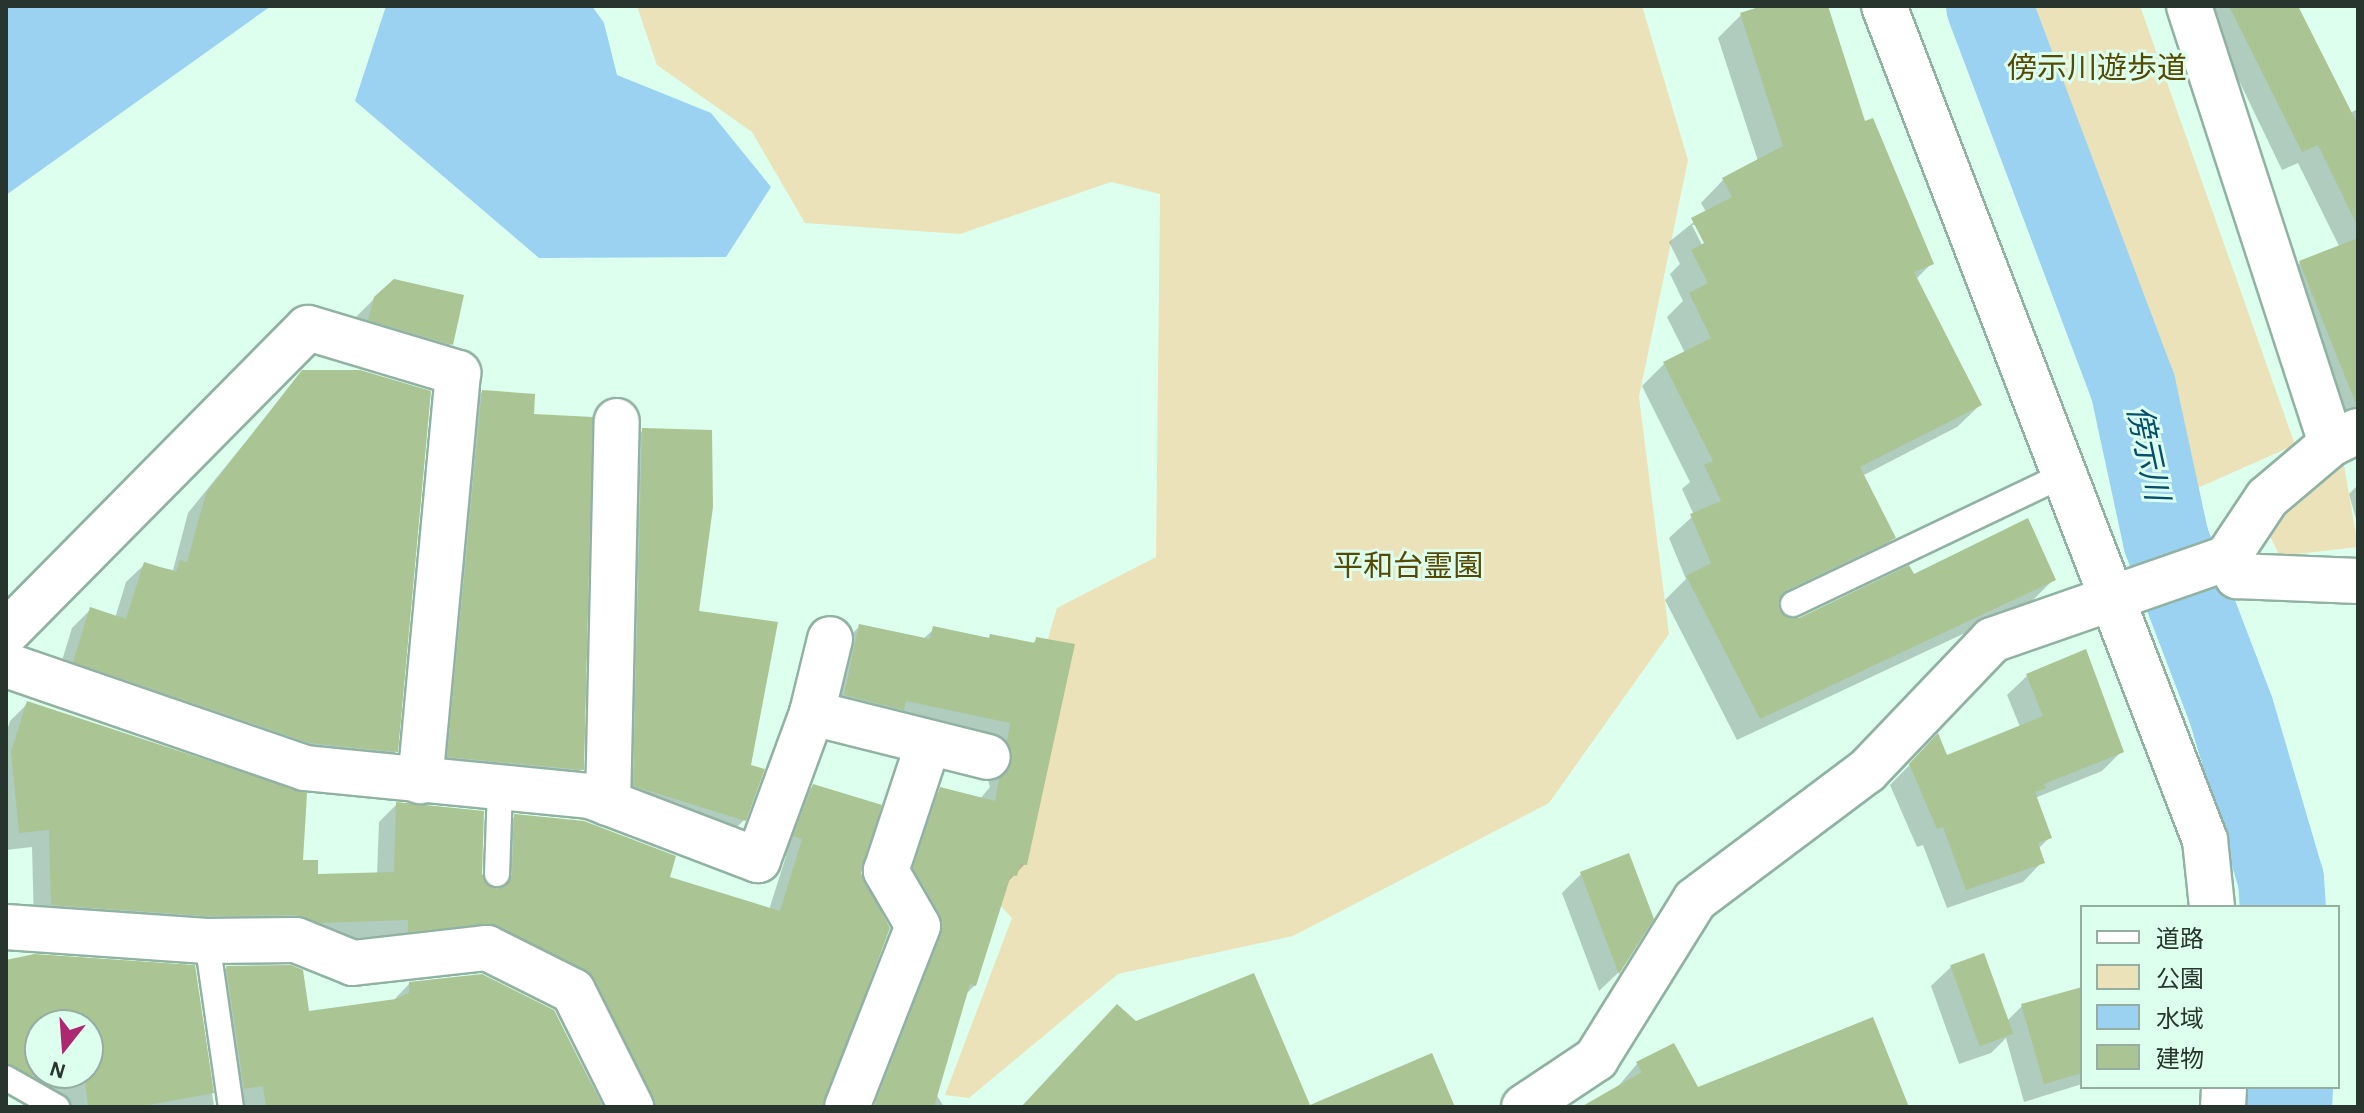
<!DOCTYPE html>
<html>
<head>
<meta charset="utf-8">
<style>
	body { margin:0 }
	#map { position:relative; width:2364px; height:1113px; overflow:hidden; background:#dcffee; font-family:"Alegreya Sans","Noto Sans JP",sans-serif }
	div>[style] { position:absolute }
	.green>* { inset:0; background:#ece2b9 }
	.water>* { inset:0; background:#9bd2f2 }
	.shadow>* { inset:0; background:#0003 }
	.river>* { height:86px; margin:-43px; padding:0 43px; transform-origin:43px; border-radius:43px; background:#9bd2f2 }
	.building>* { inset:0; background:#aac493; transform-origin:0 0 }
	.roads { filter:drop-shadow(2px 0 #91b2a2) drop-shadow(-2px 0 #91b2a2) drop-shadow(0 2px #91b2a2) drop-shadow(0 -2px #91b2a2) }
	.lane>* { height:24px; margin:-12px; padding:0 12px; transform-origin:12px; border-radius:12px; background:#fff }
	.street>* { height:44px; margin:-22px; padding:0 22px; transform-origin:22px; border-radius:22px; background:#fff }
	.secondary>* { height:44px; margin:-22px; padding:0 22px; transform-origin:22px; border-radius:22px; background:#fff }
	span { translate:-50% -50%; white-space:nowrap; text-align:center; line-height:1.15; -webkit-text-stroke:6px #dcffee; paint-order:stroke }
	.park-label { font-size:30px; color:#574904 }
	.water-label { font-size:32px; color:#064e6d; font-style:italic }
	.frame { position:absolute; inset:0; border:8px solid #28352f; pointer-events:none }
	.legend { position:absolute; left:2080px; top:905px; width:260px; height:184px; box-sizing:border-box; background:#dcffee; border:2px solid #94aea2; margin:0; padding:10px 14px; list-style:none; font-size:24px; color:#28352f }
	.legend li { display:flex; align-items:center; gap:16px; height:40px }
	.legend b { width:40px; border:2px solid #94aea2 }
	.north { position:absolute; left:24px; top:1009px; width:80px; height:80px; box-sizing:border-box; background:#dcffee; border:2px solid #94aea2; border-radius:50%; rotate:197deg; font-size:22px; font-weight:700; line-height:32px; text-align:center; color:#28352f }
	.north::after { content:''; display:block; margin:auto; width:28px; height:36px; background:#ad2871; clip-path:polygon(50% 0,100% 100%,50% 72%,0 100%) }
</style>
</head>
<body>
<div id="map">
	<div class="green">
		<i style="clip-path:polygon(637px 6px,1642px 6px,1688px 160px,1639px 397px,1669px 634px,1549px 803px,1293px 936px,1118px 974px,969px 1098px,945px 1095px,1012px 918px,976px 879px,1057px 608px,1156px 557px,1160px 194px,1111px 182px,960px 234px,805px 223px,752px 132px,657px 65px)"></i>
		<i style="clip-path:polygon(2006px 6px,2140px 6px,2295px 445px,2193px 490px)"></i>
		<i style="clip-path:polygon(2344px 465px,2358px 547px,2280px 556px,2267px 531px)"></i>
	</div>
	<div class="water">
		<i style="clip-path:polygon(6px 6px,271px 6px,6px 195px)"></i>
		<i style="clip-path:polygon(386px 6px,592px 6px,604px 23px,617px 75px,711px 113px,771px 187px,726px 257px,539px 258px,355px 101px)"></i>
	</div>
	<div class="shadow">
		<i style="clip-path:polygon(evenodd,1769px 6px,1826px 6px,1864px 124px,1931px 264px,1915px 280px,1980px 405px,1957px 427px,1862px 476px,1893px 538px,1871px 561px,1779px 604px,1777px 610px,1800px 620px,1913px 577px,2054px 579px,2031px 602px,1737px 740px,1665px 600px,1686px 579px,1669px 538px,1694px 515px,1682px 489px,1690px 482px,1642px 386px,1664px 364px,1685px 353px,1667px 317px,1683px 301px,1670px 274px,1680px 264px,1669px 242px,1706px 212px,1701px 203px,1723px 180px,1758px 161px,1718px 38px,1741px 15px,1769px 6px,1692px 225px,1697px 225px,1710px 251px,1706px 253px,1692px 225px)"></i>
		<i style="clip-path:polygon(2203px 6px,2289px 6px,2350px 113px,2358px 109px,2358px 436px,2338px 425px,2281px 282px,2300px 263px,2340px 248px,2298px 163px,2282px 170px)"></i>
		<i style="clip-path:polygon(375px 298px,451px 344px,431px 364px,350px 339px,355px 318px)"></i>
		<i style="clip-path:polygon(302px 372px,396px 751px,377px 769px,56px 680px,72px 628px,90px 610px,115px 618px,126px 582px,145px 564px,173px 570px,188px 513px)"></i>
		<i style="clip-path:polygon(482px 392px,532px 416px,582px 769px,563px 788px,430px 775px,463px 411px)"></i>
		<i style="clip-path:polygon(643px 430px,748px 766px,744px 820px,725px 839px,616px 804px,624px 449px)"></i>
		<i style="clip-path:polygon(2358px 485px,2358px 526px,2349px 494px)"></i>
		<i style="clip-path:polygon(860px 626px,923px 639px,934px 629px,1031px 645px,1037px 639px,1025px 864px,1006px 884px,975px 985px,965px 995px,936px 1094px,944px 1107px,879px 1107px,868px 1097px,873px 1107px,861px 1107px,919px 959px,891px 892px,917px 813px,941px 790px,980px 799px,990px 787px,984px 766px,822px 718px,836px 649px)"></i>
		<i style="clip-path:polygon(2027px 676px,2122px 751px,2102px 771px,2035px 798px,2049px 838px,2038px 849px,2042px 862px,2023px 882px,1947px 908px,1923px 845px,1917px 847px,1890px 785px,1937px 737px,1946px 757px,2020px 727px,2007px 695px)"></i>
		<i style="clip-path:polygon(28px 703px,301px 862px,316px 876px,377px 875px,379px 822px,397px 804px,495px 891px,497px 834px,515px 816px,667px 878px,769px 910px,786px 856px,777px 854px,795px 804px,813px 786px,859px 873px,821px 1107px,630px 1107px,577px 997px,391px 937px,301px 940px,34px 922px,32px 847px,6px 850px,6px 734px,10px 721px)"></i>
		<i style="clip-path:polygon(1581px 874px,1652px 919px,1618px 973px,1599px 991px,1562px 893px)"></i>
		<i style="clip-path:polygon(evenodd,6px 963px,194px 967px,214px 1107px,34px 1107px,6px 1089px,6px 963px,40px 1025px,88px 1025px,88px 1073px,40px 1073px,40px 1025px)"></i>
		<i style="clip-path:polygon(1951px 967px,2006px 1022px,2022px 1006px,2082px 1006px,2082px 1084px,2024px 1102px,2006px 1038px,1991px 1053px,1959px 1064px,1931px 986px)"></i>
		<i style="clip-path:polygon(227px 968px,308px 1014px,392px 1002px,409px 984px,553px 1011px,604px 1107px,226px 1107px,209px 986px)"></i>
		<i style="clip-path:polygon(1637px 1064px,1697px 1089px,1896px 1107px,1585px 1107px,1615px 1090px)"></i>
	</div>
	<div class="river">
		<i style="left:1989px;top:6px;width:407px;rotate:69.3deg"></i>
		<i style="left:2133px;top:387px;width:157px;rotate:77.8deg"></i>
		<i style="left:2166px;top:540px;width:182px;rotate:69.1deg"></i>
		<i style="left:2231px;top:710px;width:177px;rotate:73.6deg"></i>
		<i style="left:2281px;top:880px;width:27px;rotate:86deg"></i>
		<i style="left:2289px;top:1107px;width:20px;rotate:-87deg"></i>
	</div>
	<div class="building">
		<i style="clip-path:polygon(1762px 6px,1828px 6px,1865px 121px,1873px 118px,1934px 264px,1914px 272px,1982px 405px,1860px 467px,1896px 538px,1787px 590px,1778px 602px,1780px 611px,1799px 618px,1909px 565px,1914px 574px,2028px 518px,2056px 580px,1760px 719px,1686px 576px,1711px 563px,1690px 514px,1721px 501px,1704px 465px,1713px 461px,1663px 362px,1711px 338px,1689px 293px,1708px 283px,1691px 250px,1704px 243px,1691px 218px,1732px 197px,1722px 178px,1783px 146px,1740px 13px)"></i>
		<i style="clip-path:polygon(2229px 6px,2298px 6px,2358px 125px,2358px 227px,2318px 145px,2302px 152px)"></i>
		<i style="clip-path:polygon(2358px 238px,2358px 404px,2356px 404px,2299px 261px)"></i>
		<i style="clip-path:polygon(394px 279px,464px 295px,453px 345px,368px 320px,374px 297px)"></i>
		<i style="clip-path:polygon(302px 370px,360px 370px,431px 391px,398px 752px,310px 743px,73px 662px,90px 607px,126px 619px,144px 562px,176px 572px,180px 560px,187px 562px,206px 493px)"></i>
		<i style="clip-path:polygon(482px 390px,535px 394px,534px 414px,593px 417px,584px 770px,447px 757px)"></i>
		<i style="clip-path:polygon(642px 428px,712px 430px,713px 507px,699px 611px,778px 622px,751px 765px,765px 769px,746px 821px,633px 786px)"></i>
		<i style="clip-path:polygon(859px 624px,930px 639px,933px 626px,989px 638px,990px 634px,1035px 643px,1036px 637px,1075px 644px,1027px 865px,1020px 864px,1017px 876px,1011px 875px,976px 986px,970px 984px,934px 1107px,874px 1107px,941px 934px,940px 914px,913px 868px,940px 787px,995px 801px,999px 779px,1012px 762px,1007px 741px,1010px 723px,906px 701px,904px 710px,844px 695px)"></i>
		<i style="clip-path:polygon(2086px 649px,2124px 752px,2044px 784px,2046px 788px,2035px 792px,2052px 838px,2038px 843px,2045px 863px,1966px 890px,1943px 827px,1937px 829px,1909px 764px,1938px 733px,1947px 755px,2043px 716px,2026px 674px)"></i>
		<i style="clip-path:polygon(27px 701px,307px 793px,303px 860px,318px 860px,318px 874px,394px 872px,396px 802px,484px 811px,482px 874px,496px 889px,505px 887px,512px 875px,514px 814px,584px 821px,676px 856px,670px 877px,780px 911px,802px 839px,793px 836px,813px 784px,882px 805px,861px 873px,890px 928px,823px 1107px,656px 1107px,595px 979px,497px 925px,408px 932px,408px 920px,320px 923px,296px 915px,208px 916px,51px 905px,49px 830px,19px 833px,11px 752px)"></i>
		<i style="clip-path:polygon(1629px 853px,1654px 919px,1619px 974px,1580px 872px)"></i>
		<i style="left:1984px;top:953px;width:86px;height:36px;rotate:70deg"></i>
		<i style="clip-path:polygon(evenodd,34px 954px,195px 965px,214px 1093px,138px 1107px,88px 1107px,85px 1081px,45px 1083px,6px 1063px,6px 960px,34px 954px,40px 1025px,88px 1025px,88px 1073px,40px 1073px,40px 1025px)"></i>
		<i style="clip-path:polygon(291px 965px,303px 970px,309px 1011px,396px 999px,409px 993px,409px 982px,482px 974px,554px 1010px,603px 1107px,266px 1107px,263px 1086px,244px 1089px,226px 966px)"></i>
		<i style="clip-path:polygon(1254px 973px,1310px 1105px,1432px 1053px,1455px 1107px,1021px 1107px,1117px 1004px,1136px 1021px)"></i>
		<i style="clip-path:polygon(2082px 987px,2082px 1073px,2044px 1084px,2021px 1004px)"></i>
		<i style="clip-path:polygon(1873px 1017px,1909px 1107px,1581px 1107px,1642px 1072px,1636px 1062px,1674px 1043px,1698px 1087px)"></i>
	</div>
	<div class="roads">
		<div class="lane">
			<i style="left:1793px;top:604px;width:300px;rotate:-25.5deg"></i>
			<i style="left:497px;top:874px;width:87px;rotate:-88deg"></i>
			<i style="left:207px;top:941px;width:168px;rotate:81.8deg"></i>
			<i style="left:6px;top:1078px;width:59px;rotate:29.6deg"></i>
		</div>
		<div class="street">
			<i style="left:2189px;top:6px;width:460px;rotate:72deg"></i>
			<i style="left:2227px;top:558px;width:21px;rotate:61deg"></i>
			<i style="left:2237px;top:576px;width:121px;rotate:2.4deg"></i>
			<i style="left:6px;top:633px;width:429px;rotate:-45.3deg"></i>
			<i style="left:308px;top:328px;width:157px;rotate:16.7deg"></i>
			<i style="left:458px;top:373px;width:410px;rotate:95.3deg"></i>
			<i style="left:6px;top:665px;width:316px;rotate:19deg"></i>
			<i style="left:305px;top:768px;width:286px;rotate:5.6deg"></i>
			<i style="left:590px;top:796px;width:180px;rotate:20.9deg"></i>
			<i style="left:758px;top:860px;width:157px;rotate:-69.8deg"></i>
			<i style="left:812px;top:713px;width:76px;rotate:-76.3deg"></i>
			<i style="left:812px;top:713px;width:181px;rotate:14deg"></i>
			<i style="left:608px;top:803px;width:382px;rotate:-88.7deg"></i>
			<i style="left:6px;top:927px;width:201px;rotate:4deg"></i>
			<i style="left:207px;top:941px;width:89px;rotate:-0.6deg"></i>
			<i style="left:296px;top:940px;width:61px;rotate:22deg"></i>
			<i style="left:353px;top:963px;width:135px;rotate:-6.4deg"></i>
			<i style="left:487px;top:948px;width:96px;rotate:26.6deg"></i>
			<i style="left:573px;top:991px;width:130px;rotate:63.4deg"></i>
			<i style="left:847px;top:1107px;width:194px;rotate:-68.6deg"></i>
			<i style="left:918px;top:926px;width:64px;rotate:-120.2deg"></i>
			<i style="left:886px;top:871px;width:134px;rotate:-71.7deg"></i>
			<i style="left:1524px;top:1107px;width:87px;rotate:-33.7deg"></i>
			<i style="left:1596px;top:1059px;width:187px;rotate:-58.1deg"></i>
			<i style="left:1695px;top:900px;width:215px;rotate:-36.9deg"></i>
			<i style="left:1867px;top:771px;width:181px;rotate:-46.3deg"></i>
			<i style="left:1992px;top:640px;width:249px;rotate:-19.2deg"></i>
			<i style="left:2227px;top:558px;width:72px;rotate:-56.3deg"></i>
			<i style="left:2267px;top:498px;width:84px;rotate:-40.2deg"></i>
			<i style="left:2331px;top:444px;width:30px;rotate:-26deg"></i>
		</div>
		<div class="secondary">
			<i style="left:1884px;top:6px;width:894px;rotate:68.95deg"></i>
			<i style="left:2205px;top:840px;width:67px;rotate:84deg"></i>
			<i style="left:2223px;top:1107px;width:20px;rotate:-87deg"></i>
		</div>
	</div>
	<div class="park-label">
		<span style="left:2097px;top:69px">傍示川遊歩道</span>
		<span style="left:1408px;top:567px">平和台霊園</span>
	</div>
	<div class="water-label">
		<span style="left:2147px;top:453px;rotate:78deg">傍示川</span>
	</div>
	<div class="frame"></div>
	<ul class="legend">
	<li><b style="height:10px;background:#fff"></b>道路</li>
	<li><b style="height:22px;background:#ece2b9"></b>公園</li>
	<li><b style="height:22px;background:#9bd2f2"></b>水域</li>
	<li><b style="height:22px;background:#aac493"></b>建物</li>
	</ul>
	<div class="north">N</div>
</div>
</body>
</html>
